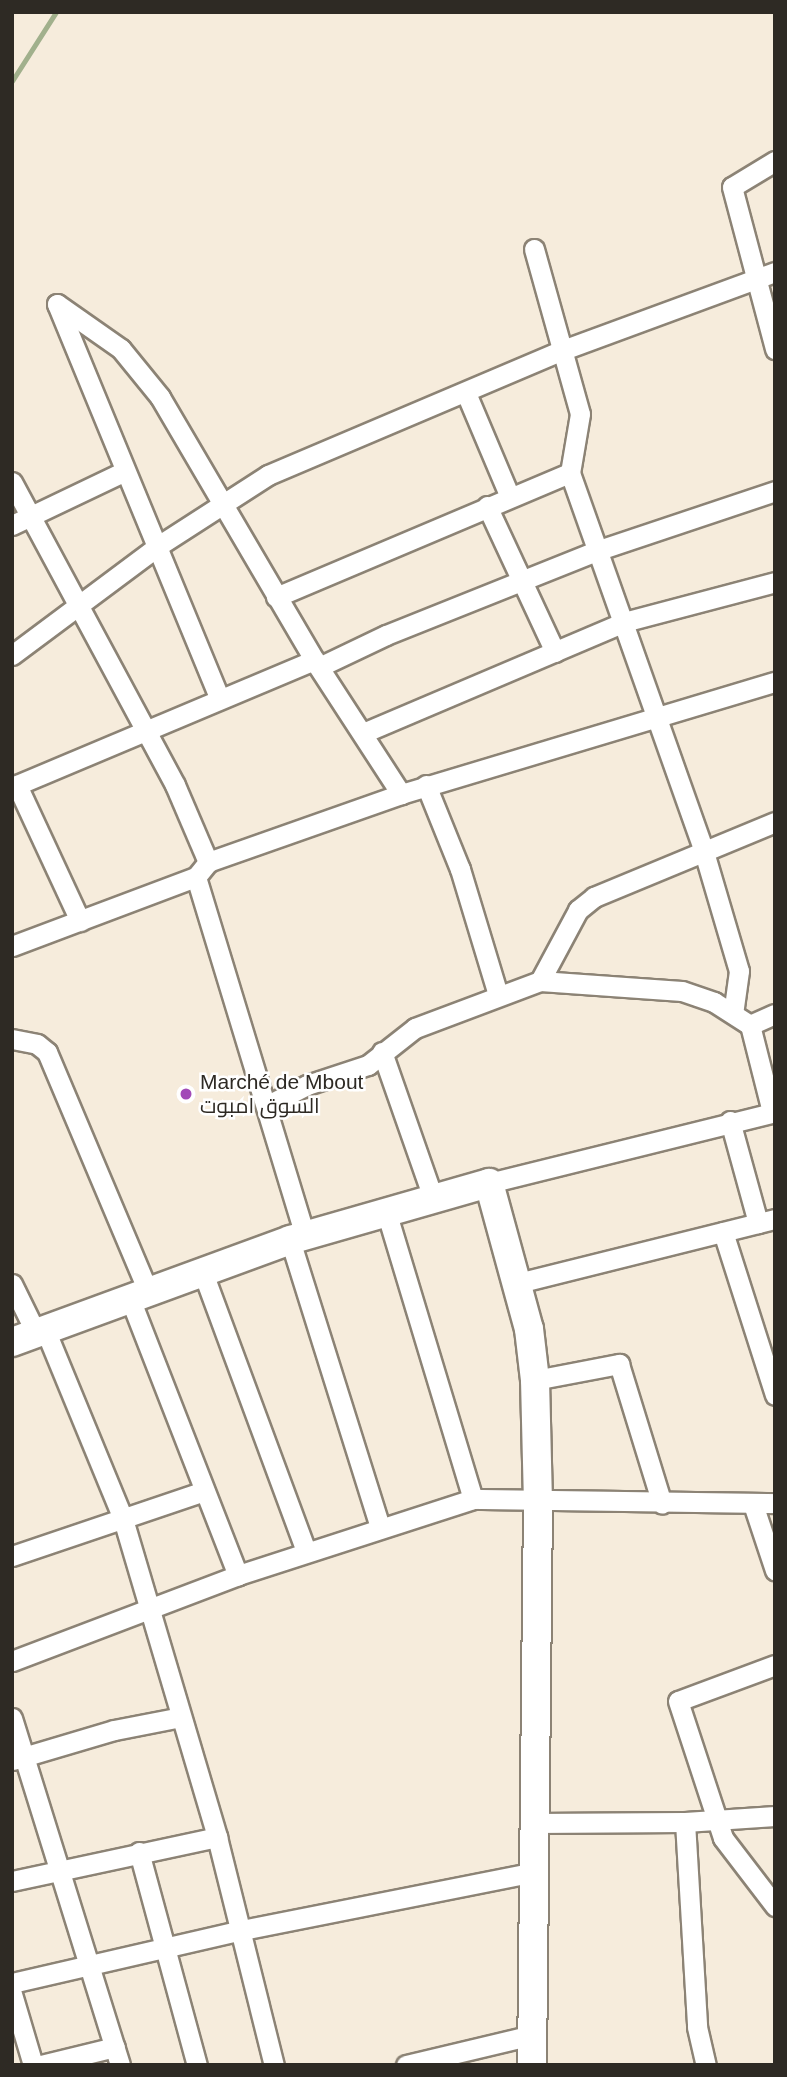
<!DOCTYPE html>
<html>
<head>
<meta charset="utf-8">
<style>
	body { margin:0 }
	#map { position:relative; width:787px; height:2077px; overflow:hidden; background:#f6ecdc; font-family:Arial,Cairo,sans-serif }
	div>[style] { position:absolute }
	.stream>* { height:5px; margin:-2.5px; padding:0 2.5px; transform-origin:2.5px; border-radius:2.5px; background:#a1b08c }
	.roads { filter:drop-shadow(2px 0 #8c8375) drop-shadow(-2px 0 #8c8375) drop-shadow(0 2px #8c8375) drop-shadow(0 -2px #8c8375) }
	.street>* { height:19px; margin:-9.5px; padding:0 9.5px; transform-origin:9.5px; border-radius:9.5px; background:#fff }
	.secondary>* { height:28px; margin:-14px; padding:0 14px; transform-origin:14px; border-radius:14px; background:#fff }
	.dots>* { width:19px; height:19px; translate:-50% -50%; box-sizing:border-box; border:4px solid #fff; border-radius:50% }
	span { translate:-50% -50%; white-space:nowrap; text-align:center; line-height:1.15; -webkit-text-stroke:5px #fff; paint-order:stroke }
	.poi-label { font-size:21px; color:#2e2a24 }
	.left { translate:0 -50%; text-align:left }
	.frame { position:absolute; inset:0; border:14px solid #2e2a24; pointer-events:none }
</style>
</head>
<body>
<div id="map">
	<div class="stream">
		<i style="left:12px;top:81px;width:82px;rotate:-57.5deg"></i>
	</div>
	<div class="roads">
		<div class="street">
			<i style="left:775px;top:161px;width:50px;rotate:148.8deg"></i>
			<i style="left:732px;top:187px;width:168px;rotate:75.1deg"></i>
			<i style="left:534px;top:249px;width:171px;rotate:74.4deg"></i>
			<i style="left:580px;top:414px;width:60px;rotate:99.6deg"></i>
			<i style="left:570px;top:473px;width:402px;rotate:70.5deg"></i>
			<i style="left:704px;top:852px;width:124px;rotate:73.6deg"></i>
			<i style="left:739px;top:971px;width:43px;rotate:97.9deg"></i>
			<i style="left:57px;top:304px;width:78px;rotate:35.1deg"></i>
			<i style="left:121px;top:349px;width:62px;rotate:50.9deg"></i>
			<i style="left:160px;top:397px;width:305px;rotate:59.6deg"></i>
			<i style="left:314px;top:660px;width:160px;rotate:57deg"></i>
			<i style="left:57px;top:304px;width:427px;rotate:67.6deg"></i>
			<i style="left:466px;top:393px;width:113px;rotate:67.1deg"></i>
			<i style="left:12px;top:482px;width:344px;rotate:61.7deg"></i>
			<i style="left:175px;top:785px;width:84px;rotate:66.8deg"></i>
			<i style="left:487px;top:506px;width:161px;rotate:65deg"></i>
			<i style="left:12px;top:525px;width:125px;rotate:-25.5deg"></i>
			<i style="left:276px;top:597px;width:319px;rotate:-22.9deg"></i>
			<i style="left:12px;top:655px;width:182px;rotate:-36.7deg"></i>
			<i style="left:158px;top:546px;width:131px;rotate:-32.8deg"></i>
			<i style="left:268px;top:475px;width:320px;rotate:-23deg"></i>
			<i style="left:563px;top:350px;width:226px;rotate:-20.2deg"></i>
			<i style="left:319px;top:667px;width:74px;rotate:-25.5deg"></i>
			<i style="left:386px;top:635px;width:226px;rotate:-21.8deg"></i>
			<i style="left:596px;top:551px;width:189px;rotate:-18.5deg"></i>
			<i style="left:363px;top:733px;width:284px;rotate:-23deg"></i>
			<i style="left:624px;top:622px;width:156px;rotate:-14.8deg"></i>
			<i style="left:17px;top:785px;width:150px;rotate:65.1deg"></i>
			<i style="left:426px;top:785px;width:91px;rotate:68deg"></i>
			<i style="left:460px;top:869px;width:132px;rotate:73.2deg"></i>
			<i style="left:12px;top:787px;width:328px;rotate:-22.8deg"></i>
			<i style="left:196px;top:877px;width:375px;rotate:73.1deg"></i>
			<i style="left:12px;top:946px;width:197px;rotate:-20.6deg"></i>
			<i style="left:196px;top:877px;width:19px;rotate:-51deg"></i>
			<i style="left:208px;top:862px;width:205px;rotate:-19.4deg"></i>
			<i style="left:401px;top:794px;width:390px;rotate:-16.7deg"></i>
			<i style="left:540px;top:981px;width:81px;rotate:-61.8deg"></i>
			<i style="left:578px;top:910px;width:21px;rotate:-39deg"></i>
			<i style="left:594px;top:897px;width:196px;rotate:-22.5deg"></i>
			<i style="left:750px;top:1025px;width:27px;rotate:-24deg"></i>
			<i style="left:12px;top:1039px;width:25px;rotate:11deg"></i>
			<i style="left:37px;top:1044px;width:13px;rotate:39deg"></i>
			<i style="left:47px;top:1052px;width:257px;rotate:67.1deg"></i>
			<i style="left:382px;top:1052px;width:155px;rotate:70.7deg"></i>
			<i style="left:266px;top:1106px;width:46px;rotate:-27.1deg"></i>
			<i style="left:307px;top:1085px;width:64px;rotate:-18.2deg"></i>
			<i style="left:368px;top:1065px;width:60px;rotate:-38.2deg"></i>
			<i style="left:415px;top:1028px;width:134px;rotate:-20.6deg"></i>
			<i style="left:540px;top:981px;width:142px;rotate:4deg"></i>
			<i style="left:682px;top:991px;width:34px;rotate:19deg"></i>
			<i style="left:714px;top:1002px;width:43px;rotate:32.6deg"></i>
			<i style="left:750px;top:1025px;width:90px;rotate:75.8deg"></i>
			<i style="left:730px;top:1121px;width:106px;rotate:74.6deg"></i>
			<i style="left:489px;top:1183px;width:295px;rotate:-13.9deg"></i>
			<i style="left:386px;top:1211px;width:301px;rotate:73.2deg"></i>
			<i style="left:723px;top:1232px;width:171px;rotate:72.3deg"></i>
			<i style="left:290px;top:1240px;width:302px;rotate:72.6deg"></i>
			<i style="left:202px;top:1270px;width:300px;rotate:69.7deg"></i>
			<i style="left:518px;top:1283px;width:265px;rotate:-14deg"></i>
			<i style="left:12px;top:1284px;width:52px;rotate:63.9deg"></i>
			<i style="left:129px;top:1296px;width:300px;rotate:68.7deg"></i>
			<i style="left:44px;top:1327px;width:208px;rotate:67.6deg"></i>
			<i style="left:123px;top:1519px;width:332px;rotate:73.5deg"></i>
			<i style="left:217px;top:1837px;width:235px;rotate:76deg"></i>
			<i style="left:535px;top:1380px;width:86px;rotate:-10.8deg"></i>
			<i style="left:619px;top:1364px;width:146px;rotate:72.9deg"></i>
			<i style="left:753px;top:1504px;width:70px;rotate:71.6deg"></i>
			<i style="left:12px;top:1556px;width:203px;rotate:-18.7deg"></i>
			<i style="left:12px;top:1661px;width:242px;rotate:-20.8deg"></i>
			<i style="left:238px;top:1575px;width:247px;rotate:-17.9deg"></i>
			<i style="left:473px;top:1499px;width:302px;rotate:0.8deg"></i>
			<i style="left:775px;top:1665px;width:103px;rotate:159.6deg"></i>
			<i style="left:678px;top:1701px;width:144px;rotate:71.8deg"></i>
			<i style="left:723px;top:1838px;width:86px;rotate:52.6deg"></i>
			<i style="left:12px;top:1718px;width:363px;rotate:72.7deg"></i>
			<i style="left:13px;top:1760px;width:105px;rotate:-16.5deg"></i>
			<i style="left:114px;top:1730px;width:68px;rotate:-11deg"></i>
			<i style="left:685px;top:1822px;width:205px;rotate:86.6deg"></i>
			<i style="left:697px;top:2027px;width:39px;rotate:77deg"></i>
			<i style="left:534px;top:1823px;width:151px;rotate:-0.4deg"></i>
			<i style="left:685px;top:1822px;width:90px;rotate:-3.8deg"></i>
			<i style="left:139px;top:1852px;width:221px;rotate:74.8deg"></i>
			<i style="left:12px;top:1881px;width:210px;rotate:-12.1deg"></i>
			<i style="left:12px;top:1983px;width:236px;rotate:-13deg"></i>
			<i style="left:242px;top:1930px;width:298px;rotate:-11.2deg"></i>
			<i style="left:12px;top:1994px;width:74px;rotate:73.5deg"></i>
			<i style="left:41px;top:2065px;width:76px;rotate:-13.7deg"></i>
			<i style="left:406px;top:2065px;width:130px;rotate:-13.4deg"></i>
		</div>
		<div class="secondary">
			<i style="left:12px;top:1342px;width:296px;rotate:-20.1deg"></i>
			<i style="left:290px;top:1240px;width:207px;rotate:-16deg"></i>
			<i style="left:489px;top:1183px;width:151px;rotate:74.7deg"></i>
			<i style="left:529px;top:1329px;width:51px;rotate:83.3deg"></i>
			<i style="left:535px;top:1380px;width:123px;rotate:88.6deg"></i>
			<i style="left:538px;top:1503px;width:562px;rotate:90.61deg"></i>
		</div>
	</div>
	<div class="dots">
		<i style="left:186px;top:1094px;background:#a24ab7"></i>
	</div>
	<div class="poi-label">
		<span class="left" style="left:200px;top:1094px">Marché de Mbout<br>السوق امبوت</span>
	</div>
	<div class="frame"></div>
</div>
</body>
</html>
